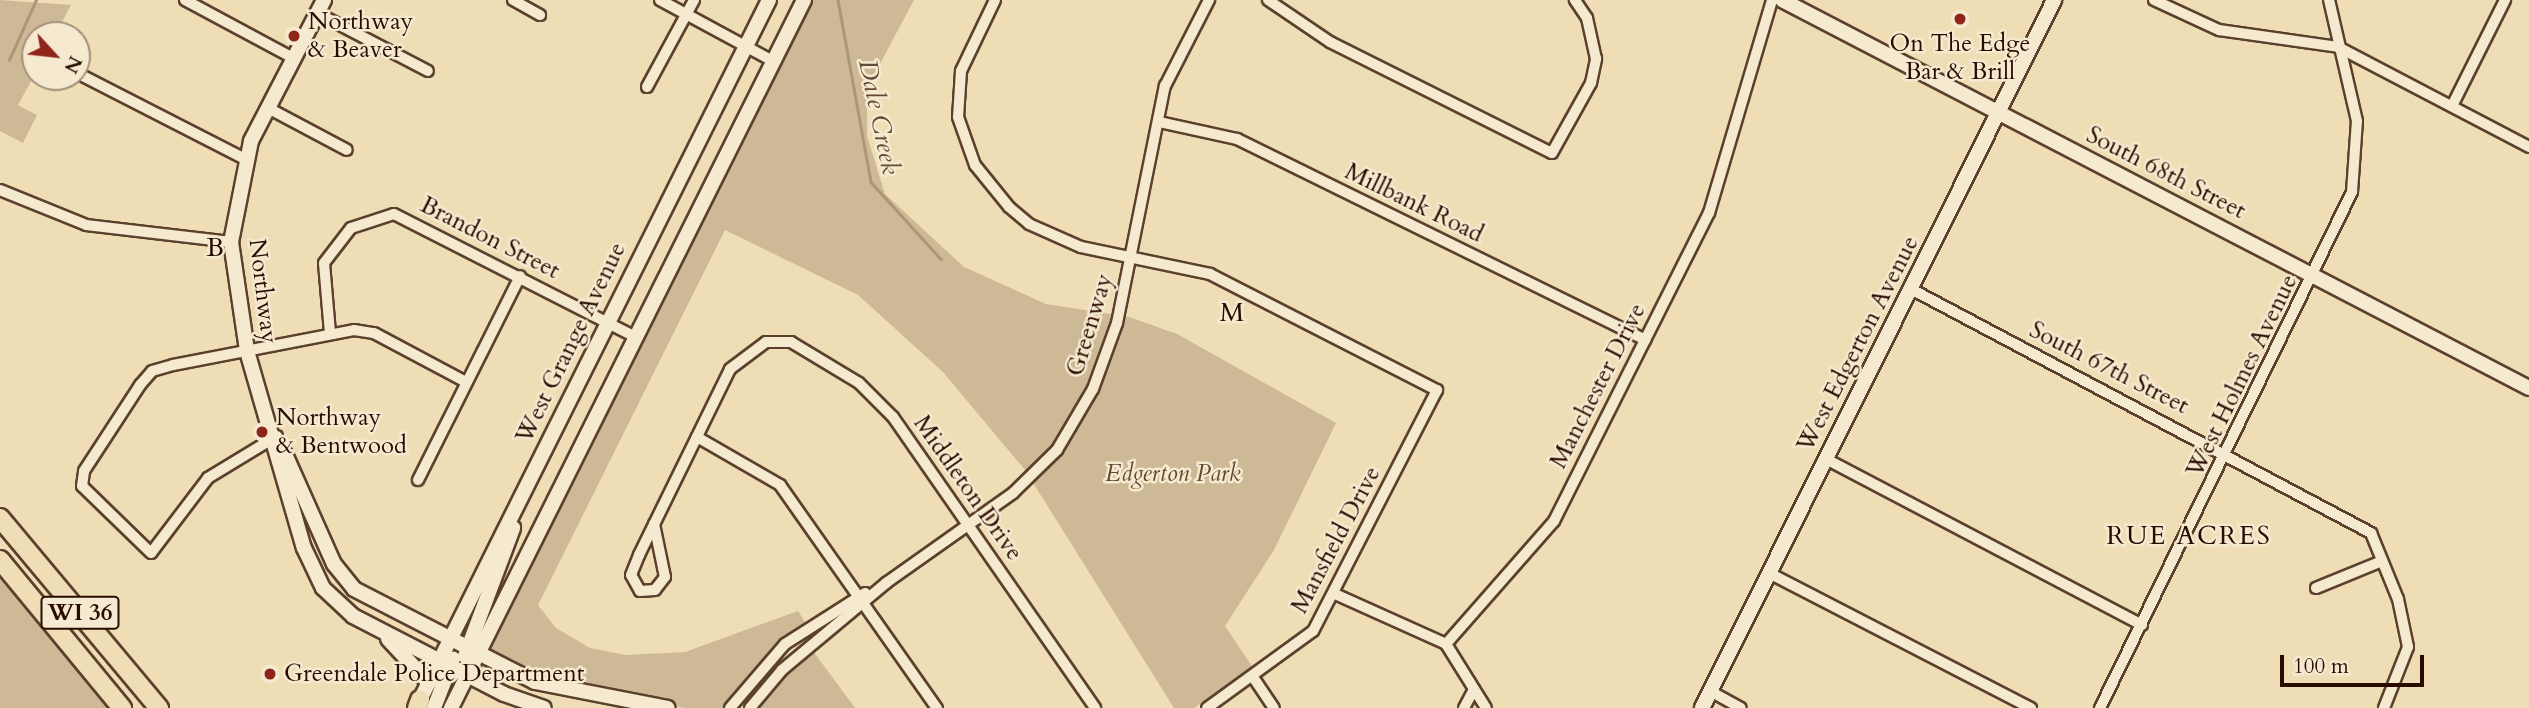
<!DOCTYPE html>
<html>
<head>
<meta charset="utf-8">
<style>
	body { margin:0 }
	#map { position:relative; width:2529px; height:708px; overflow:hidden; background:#efddb5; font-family:Cardo,serif }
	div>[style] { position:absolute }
	.green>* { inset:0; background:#ceb996 }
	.stream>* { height:2.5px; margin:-1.25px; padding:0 1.25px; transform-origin:1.25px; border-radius:1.25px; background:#ac9677 }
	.roads { filter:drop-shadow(2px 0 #5b402d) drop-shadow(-2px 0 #5b402d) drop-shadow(0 2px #5b402d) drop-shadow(0 -2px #5b402d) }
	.minor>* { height:10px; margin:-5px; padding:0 5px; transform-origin:5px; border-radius:5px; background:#f5e9cf }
	.tertiary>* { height:14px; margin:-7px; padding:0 7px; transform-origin:7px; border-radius:7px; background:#f5e9cf }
	.primary>* { height:18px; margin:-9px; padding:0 9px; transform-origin:9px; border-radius:9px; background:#efddb5 }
	.dots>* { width:19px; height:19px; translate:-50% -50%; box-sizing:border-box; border:4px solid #f5e9cf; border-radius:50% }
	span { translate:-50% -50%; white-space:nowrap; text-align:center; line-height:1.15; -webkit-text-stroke:5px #f5e9cf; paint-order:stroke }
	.shield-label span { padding:2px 5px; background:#f5e9cf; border:2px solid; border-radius:5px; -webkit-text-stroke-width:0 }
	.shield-label { font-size:23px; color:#2a0b00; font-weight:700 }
	.poi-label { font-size:24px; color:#2a0b00 }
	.left { translate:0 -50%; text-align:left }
	.street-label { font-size:24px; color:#2a0b00 }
	.park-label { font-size:24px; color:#634834; font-style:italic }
	.water-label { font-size:26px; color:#644a36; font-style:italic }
	.neighbourhood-label { font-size:26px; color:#2a0b00; letter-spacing:2px }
	.north { position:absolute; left:21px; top:21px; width:70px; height:70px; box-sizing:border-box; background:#f5e9cf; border:2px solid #a4907c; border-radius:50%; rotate:117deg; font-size:19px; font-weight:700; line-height:28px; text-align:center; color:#2a0b00 }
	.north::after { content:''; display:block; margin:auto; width:24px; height:32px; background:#8f2418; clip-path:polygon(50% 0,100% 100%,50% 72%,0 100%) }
	.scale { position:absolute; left:2280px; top:655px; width:144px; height:32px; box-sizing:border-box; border:4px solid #2a0b00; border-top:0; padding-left:9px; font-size:21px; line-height:24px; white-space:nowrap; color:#2a0b00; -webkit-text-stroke:5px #f5e9cf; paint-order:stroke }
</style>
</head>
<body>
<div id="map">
	<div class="green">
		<i style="clip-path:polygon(0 0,71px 5px,55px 35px,35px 35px,35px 74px,18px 105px,37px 115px,23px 143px,0 131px)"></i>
		<i style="clip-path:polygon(813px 0,914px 0,881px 62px,867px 101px,867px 136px,885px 194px,964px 267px,1046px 304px,1129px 317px,1177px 334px,1336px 423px,1274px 550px,1225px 626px,1253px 668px,1194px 708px,1174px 708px,1025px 470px,943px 372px,858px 295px,725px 230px,538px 605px,556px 628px,590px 648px,626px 655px,685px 652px,798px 611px,805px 622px,773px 647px,724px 708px,684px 708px,532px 674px,489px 652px)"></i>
		<i style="clip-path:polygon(0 576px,66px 655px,110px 708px,0 708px)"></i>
		<i style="clip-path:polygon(813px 651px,855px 708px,756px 708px,785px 673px)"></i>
	</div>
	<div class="stream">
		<i style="left:838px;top:0;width:185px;rotate:79.7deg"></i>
		<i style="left:871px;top:182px;width:104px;rotate:47.7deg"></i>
		<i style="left:9px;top:60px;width:66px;rotate:-65.8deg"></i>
	</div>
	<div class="roads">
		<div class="minor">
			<i style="left:185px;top:0;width:125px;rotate:28.2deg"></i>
			<i style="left:513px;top:0;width:31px;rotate:29deg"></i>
			<i style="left:660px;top:0;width:128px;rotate:28.4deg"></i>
			<i style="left:995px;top:0;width:79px;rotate:115.6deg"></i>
			<i style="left:961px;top:71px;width:46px;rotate:93.7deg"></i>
			<i style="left:958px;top:117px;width:51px;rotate:70.5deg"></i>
			<i style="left:975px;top:165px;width:54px;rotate:51deg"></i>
			<i style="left:1009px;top:207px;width:26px;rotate:40deg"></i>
			<i style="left:1029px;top:224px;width:57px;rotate:23.9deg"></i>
			<i style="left:1081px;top:247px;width:132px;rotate:11.8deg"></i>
			<i style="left:1210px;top:274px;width:255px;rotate:27.1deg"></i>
			<i style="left:1437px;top:390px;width:271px;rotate:117.2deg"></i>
			<i style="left:1313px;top:631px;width:131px;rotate:144deg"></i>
			<i style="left:1268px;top:0;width:75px;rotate:34.1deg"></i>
			<i style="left:1330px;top:42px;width:248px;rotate:26.6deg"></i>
			<i style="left:1552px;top:153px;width:80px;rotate:-60.9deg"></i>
			<i style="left:1591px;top:83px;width:25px;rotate:-78deg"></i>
			<i style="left:1596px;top:59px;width:42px;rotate:-102.4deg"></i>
			<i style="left:1587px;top:18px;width:22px;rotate:-124deg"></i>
			<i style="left:2154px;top:0;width:72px;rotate:24.8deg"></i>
			<i style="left:2219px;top:30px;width:120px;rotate:8.1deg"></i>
			<i style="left:2338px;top:47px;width:216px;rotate:27.6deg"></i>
			<i style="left:317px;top:13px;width:125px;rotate:27.6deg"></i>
			<i style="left:77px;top:73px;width:191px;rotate:27.1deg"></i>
			<i style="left:647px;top:87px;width:99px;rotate:-61.6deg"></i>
			<i style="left:2452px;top:106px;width:119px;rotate:-63.4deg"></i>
			<i style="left:268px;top:108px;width:89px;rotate:28deg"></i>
			<i style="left:1159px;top:122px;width:80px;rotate:12.3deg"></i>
			<i style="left:1237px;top:139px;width:455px;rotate:26.2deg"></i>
			<i style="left:0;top:190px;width:93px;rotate:22.1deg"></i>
			<i style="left:86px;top:225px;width:146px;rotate:6.7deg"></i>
			<i style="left:1911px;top:289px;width:521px;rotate:27.94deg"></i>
			<i style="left:2371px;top:533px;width:71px;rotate:67.8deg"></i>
			<i style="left:2398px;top:599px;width:49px;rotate:78.2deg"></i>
			<i style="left:2408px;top:647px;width:66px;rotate:111.5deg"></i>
			<i style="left:330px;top:333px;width:70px;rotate:-94.9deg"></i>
			<i style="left:324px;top:263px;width:44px;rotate:-52.4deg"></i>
			<i style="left:351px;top:228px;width:45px;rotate:-18deg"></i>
			<i style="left:394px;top:214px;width:271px;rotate:27deg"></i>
			<i style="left:277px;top:436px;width:81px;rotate:148.7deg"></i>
			<i style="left:208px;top:478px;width:94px;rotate:127.2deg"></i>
			<i style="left:151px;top:553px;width:96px;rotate:-135.8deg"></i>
			<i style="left:82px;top:486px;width:15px;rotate:-82deg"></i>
			<i style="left:84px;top:471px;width:103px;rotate:-56.9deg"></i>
			<i style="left:140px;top:385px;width:18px;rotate:-49deg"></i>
			<i style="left:152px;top:371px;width:22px;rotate:-16deg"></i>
			<i style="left:173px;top:365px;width:184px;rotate:-10.9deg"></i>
			<i style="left:354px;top:330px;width:20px;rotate:9deg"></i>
			<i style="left:374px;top:333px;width:104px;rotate:28deg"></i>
			<i style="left:697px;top:437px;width:96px;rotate:30deg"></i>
			<i style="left:780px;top:485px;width:273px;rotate:54.9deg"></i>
			<i style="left:1826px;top:459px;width:357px;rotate:27.7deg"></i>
			<i style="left:418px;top:480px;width:228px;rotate:-63.4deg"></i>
			<i style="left:654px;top:524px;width:54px;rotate:78.3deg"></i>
			<i style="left:665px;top:577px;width:16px;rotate:128deg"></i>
			<i style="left:655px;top:590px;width:15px;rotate:176deg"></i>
			<i style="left:640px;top:591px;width:18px;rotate:-119deg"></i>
			<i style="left:631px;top:575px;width:22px;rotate:-68deg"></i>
			<i style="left:639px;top:555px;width:207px;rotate:-63.9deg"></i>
			<i style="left:730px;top:369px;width:45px;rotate:-36.9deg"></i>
			<i style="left:766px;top:342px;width:25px"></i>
			<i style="left:791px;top:342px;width:79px;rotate:31.1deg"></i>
			<i style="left:859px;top:383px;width:48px;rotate:45deg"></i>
			<i style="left:893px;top:417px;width:354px;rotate:55.2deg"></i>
			<i style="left:1769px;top:573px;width:295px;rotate:27.3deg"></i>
			<i style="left:2316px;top:588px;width:71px;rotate:-22.2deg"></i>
			<i style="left:1335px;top:594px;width:122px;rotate:24.2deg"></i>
			<i style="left:1446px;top:644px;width:164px;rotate:-48.7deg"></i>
			<i style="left:1554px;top:521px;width:345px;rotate:-63.3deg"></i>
			<i style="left:1709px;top:213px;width:222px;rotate:-73.5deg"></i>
			<i style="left:1446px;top:644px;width:75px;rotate:58deg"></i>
			<i style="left:1253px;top:677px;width:37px;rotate:56deg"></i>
			<i style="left:1710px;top:691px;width:35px;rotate:29deg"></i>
			<i style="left:730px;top:708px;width:84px;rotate:-49.3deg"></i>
			<i style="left:785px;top:644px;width:95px;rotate:-32.5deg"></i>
			<i style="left:750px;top:708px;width:50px;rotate:-49.9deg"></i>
			<i style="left:782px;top:670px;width:136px;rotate:-39.9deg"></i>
			<i style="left:886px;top:583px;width:156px;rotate:-35.3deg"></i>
			<i style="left:1013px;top:493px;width:62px;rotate:-44.3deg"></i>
			<i style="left:1057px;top:450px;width:71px;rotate:-59.5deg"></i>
			<i style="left:1093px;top:389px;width:70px;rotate:-70deg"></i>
			<i style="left:1117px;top:323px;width:242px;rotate:-78.6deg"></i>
			<i style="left:1165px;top:86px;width:97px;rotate:-62.9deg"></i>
			<i style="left:1464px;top:708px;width:19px;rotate:-62deg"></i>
			<i style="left:2100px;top:708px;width:574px;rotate:-63.97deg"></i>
			<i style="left:2352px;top:192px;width:71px;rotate:-86deg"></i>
			<i style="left:2357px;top:121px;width:124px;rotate:-103deg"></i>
		</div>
		<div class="tertiary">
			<i style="left:324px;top:0;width:159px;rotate:117.4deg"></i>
			<i style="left:251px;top:141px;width:103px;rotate:101.2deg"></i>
			<i style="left:231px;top:242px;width:110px;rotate:81.6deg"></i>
			<i style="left:247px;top:351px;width:205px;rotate:73.9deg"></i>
			<i style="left:304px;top:548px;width:44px;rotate:64.6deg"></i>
			<i style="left:323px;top:588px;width:41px;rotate:43deg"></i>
			<i style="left:353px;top:616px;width:170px;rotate:27.3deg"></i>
			<i style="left:504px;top:694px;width:42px;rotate:19.3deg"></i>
			<i style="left:1782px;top:0;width:842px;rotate:27.45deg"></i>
			<i style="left:285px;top:454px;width:120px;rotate:66deg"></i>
			<i style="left:334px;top:564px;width:32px;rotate:51deg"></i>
			<i style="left:354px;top:589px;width:203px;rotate:27.2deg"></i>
			<i style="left:535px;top:682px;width:135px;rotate:11.1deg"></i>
			<i style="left:388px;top:639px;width:60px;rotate:47deg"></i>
			<i style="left:465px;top:656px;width:137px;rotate:-69.4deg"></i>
			<i style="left:416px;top:708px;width:791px;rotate:-63.5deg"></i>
			<i style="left:434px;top:708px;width:53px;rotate:-68.8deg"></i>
			<i style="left:451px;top:708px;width:791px;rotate:-63.5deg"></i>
			<i style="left:1702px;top:708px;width:791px;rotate:-63.56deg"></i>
		</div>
		<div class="primary">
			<i style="left:0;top:518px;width:248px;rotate:50.1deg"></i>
			<i style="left:0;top:560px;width:192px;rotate:50.5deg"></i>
			<i style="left:417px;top:708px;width:9px;rotate:-69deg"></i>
		</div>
	</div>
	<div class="dots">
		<i style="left:1960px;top:19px;background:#8f2418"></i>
		<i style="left:294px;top:36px;background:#8f2418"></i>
		<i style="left:262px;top:432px;background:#8f2418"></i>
		<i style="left:270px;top:674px;background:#8f2418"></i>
	</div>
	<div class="shield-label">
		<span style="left:80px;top:613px">WI 36</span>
	</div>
	<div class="poi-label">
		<span class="left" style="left:308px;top:36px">Northway<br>&amp; Beaver</span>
		<span style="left:1960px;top:58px">On The Edge<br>Bar &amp; Brill</span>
		<span class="left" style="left:276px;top:432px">Northway<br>&amp; Bentwood</span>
		<span class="left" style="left:284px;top:674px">Greendale Police Department</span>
	</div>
	<div class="street-label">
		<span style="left:2166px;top:173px;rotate:27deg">South 68th Street</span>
		<span style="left:1414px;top:203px;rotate:26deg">Millbank Road</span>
		<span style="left:490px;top:238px;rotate:27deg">Brandon Street</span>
		<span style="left:263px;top:291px;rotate:83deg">Northway</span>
		<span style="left:1090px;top:325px;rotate:-73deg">Greenway</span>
		<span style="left:571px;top:343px;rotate:-64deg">West Grange Avenue</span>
		<span style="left:1858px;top:344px;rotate:-63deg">West Edgerton Avenue</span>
		<span style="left:2109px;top:368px;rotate:27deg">South 67th Street</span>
		<span style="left:2242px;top:376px;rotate:-64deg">West Holmes Avenue</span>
		<span style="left:1598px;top:386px;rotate:-63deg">Manchester Drive</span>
		<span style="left:968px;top:488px;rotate:55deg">Middleton Drive</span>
		<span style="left:1336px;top:540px;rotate:-62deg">Mansfield Drive</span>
	</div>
	<div class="park-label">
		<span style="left:1173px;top:474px">Edgerton Park</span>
	</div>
	<div class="water-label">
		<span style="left:879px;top:117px;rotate:78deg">Dale Creek</span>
	</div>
	<div class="neighbourhood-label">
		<span style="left:216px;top:248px">B</span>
		<span style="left:1233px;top:313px">M</span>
		<span style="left:2189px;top:536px">RUE ACRES</span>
	</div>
	<div class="north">N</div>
	<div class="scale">100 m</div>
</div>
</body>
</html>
